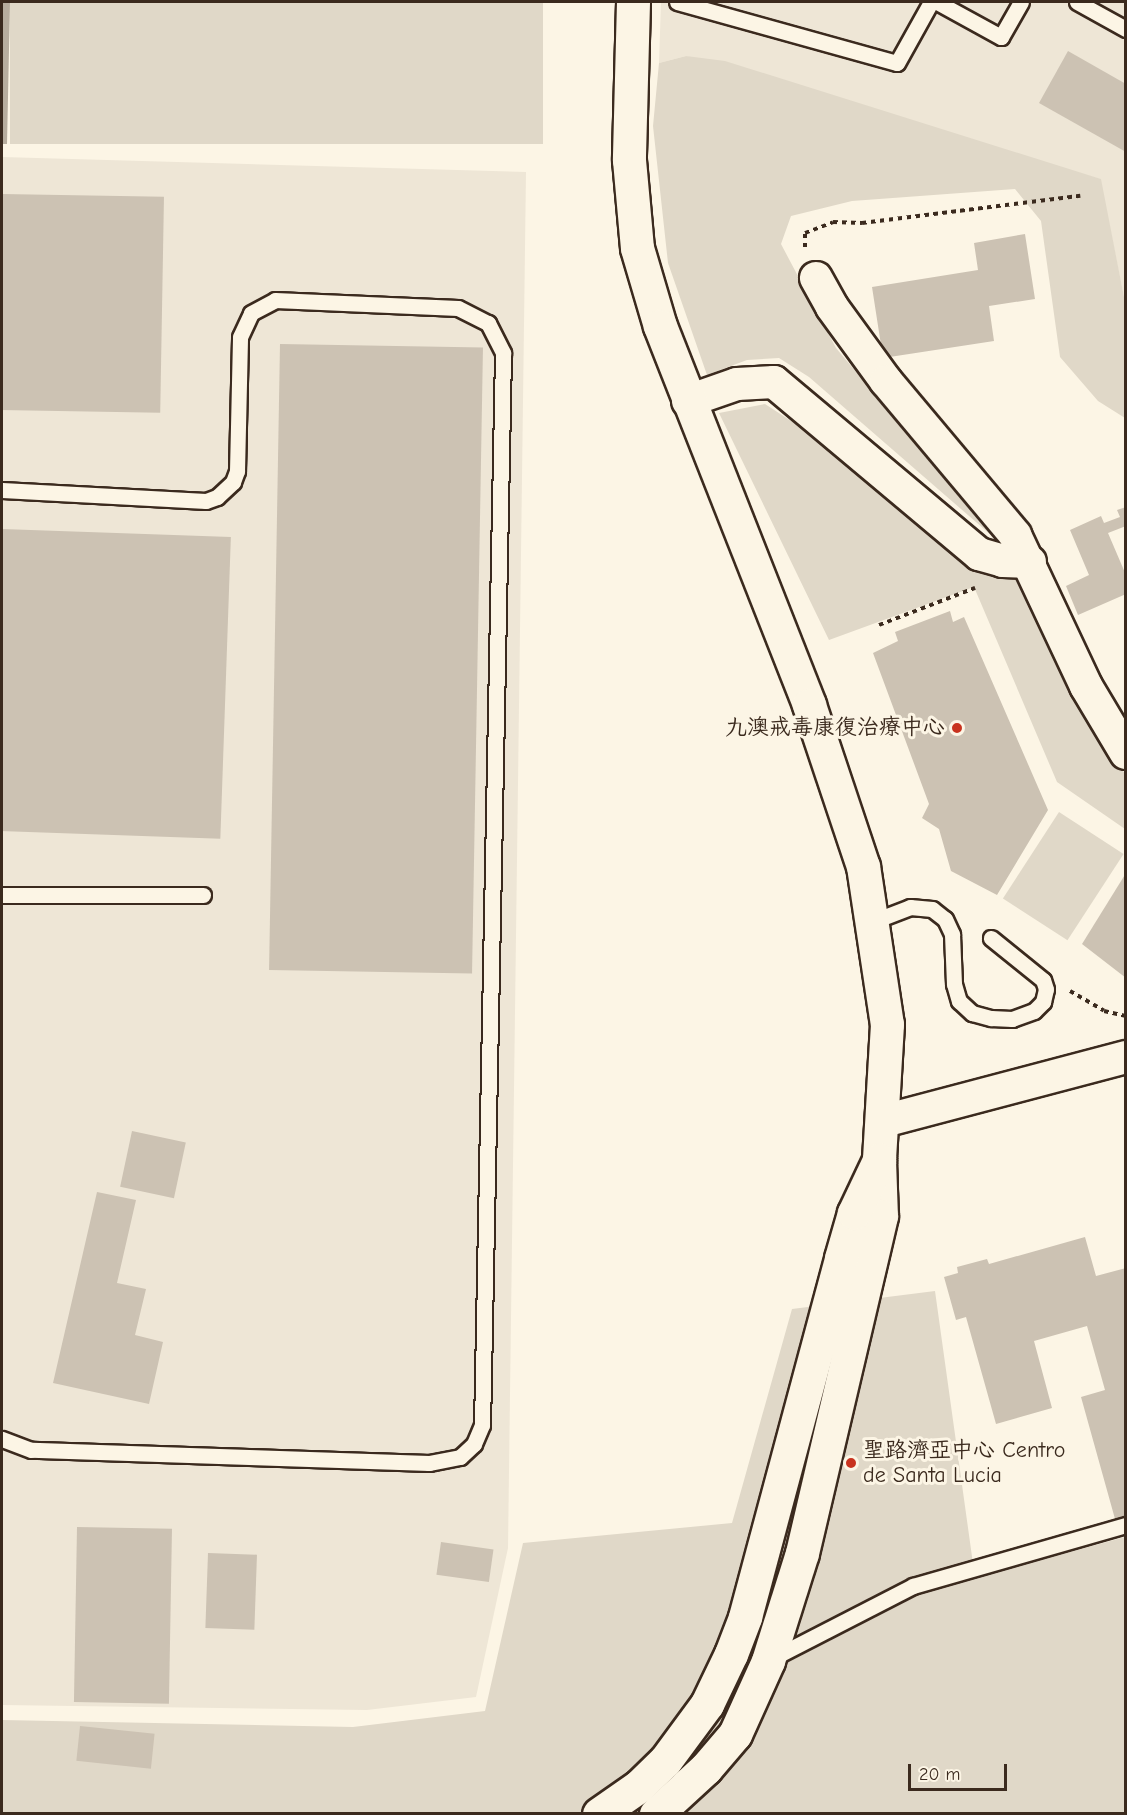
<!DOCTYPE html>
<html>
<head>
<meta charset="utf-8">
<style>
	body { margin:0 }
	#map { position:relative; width:1127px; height:1815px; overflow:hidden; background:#fcf5e5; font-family:"Comic Neue","LXGW WenKai TC",sans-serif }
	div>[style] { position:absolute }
	.built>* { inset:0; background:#eee6d6 }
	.green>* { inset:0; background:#e0d8c8; transform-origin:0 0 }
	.water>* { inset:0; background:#b7ad9e }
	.building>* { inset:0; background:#ccc2b3; transform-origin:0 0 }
	.path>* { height:4px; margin-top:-2px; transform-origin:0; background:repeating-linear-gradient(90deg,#3b2a1e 0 4.5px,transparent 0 9px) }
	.roads { filter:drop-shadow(2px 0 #3b2a1e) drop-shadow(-2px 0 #3b2a1e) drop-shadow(0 2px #3b2a1e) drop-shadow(0 -2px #3b2a1e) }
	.lane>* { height:15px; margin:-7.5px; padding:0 7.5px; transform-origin:7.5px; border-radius:7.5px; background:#fcf5e5 }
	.street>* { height:32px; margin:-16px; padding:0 16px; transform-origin:16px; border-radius:16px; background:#fcf5e5 }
	.secondary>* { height:33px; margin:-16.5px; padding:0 16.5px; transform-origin:16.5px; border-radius:16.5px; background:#fcf5e5 }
	.dots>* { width:16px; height:16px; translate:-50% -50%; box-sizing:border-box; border:3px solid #fcf5e5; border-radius:50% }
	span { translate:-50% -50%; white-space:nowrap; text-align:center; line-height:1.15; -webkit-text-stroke:6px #fcf5e5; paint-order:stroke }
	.poi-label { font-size:22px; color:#3b2a1e }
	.right { translate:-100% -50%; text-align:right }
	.left { translate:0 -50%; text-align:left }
	.frame { position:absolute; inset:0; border:3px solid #3b2a1e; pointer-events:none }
	.scale { position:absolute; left:908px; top:1764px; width:99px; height:27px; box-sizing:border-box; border:3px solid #3b2a1e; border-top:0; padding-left:8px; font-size:18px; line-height:21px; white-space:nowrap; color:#3b2a1e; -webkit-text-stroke:4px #fcf5e5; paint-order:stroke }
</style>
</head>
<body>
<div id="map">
	<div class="built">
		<i style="clip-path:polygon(661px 2px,1125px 2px,1125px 302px,1100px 179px,686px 56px,659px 63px)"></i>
		<i style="clip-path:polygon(2px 157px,526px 172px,508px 1548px,476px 1697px,367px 1710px,2px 1705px)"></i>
	</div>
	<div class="green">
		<i style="left:10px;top:2px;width:533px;height:142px"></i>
		<i style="clip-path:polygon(686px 56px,725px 61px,1101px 179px,1125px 302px,1125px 418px,1098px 401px,1060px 357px,1041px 221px,1015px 189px,852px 201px,791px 216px,781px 244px,836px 348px,999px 542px,809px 377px,779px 358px,747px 360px,707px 375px,668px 263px,653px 126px,659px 63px)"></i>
		<i style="clip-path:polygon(765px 404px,808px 432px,953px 555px,986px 573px,1020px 576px,1070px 686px,1111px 761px,1125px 773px,1125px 829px,1057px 782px,974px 587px,829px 640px,719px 413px)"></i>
		<i style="left:1059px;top:812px;width:77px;height:103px;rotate:33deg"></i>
		<i style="clip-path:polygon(935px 1291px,975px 1578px,1125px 1537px,1125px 1813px,2px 1814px,2px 1720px,353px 1727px,485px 1711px,523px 1543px,732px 1523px,792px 1309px)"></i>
	</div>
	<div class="water">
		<i style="clip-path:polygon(2px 2px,10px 2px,7px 144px,2px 144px)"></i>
	</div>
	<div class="building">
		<i style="clip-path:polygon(1068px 51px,1126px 84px,1126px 152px,1039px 103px)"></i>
		<i style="left:2px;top:194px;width:162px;height:216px;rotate:1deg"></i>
		<i style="clip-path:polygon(1025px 234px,1035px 299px,989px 306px,994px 341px,883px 358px,872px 287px,978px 270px,974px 243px)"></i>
		<i style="left:280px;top:344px;width:203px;height:626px;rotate:1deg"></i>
		<i style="clip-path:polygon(1126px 507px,1126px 526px,1108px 533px,1126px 575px,1126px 594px,1078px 615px,1066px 586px,1089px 575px,1070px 530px,1101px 516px,1104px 523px,1120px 517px,1117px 510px)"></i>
		<i style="left:2px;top:529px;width:229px;height:302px;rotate:2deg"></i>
		<i style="clip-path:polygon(950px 611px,953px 622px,964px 617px,1048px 810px,997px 895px,951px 871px,939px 829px,922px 818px,929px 804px,873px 653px,898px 641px,895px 632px)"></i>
		<i style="clip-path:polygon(1126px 873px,1126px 978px,1082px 944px)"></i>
		<i style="left:132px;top:1131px;width:55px;height:57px;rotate:12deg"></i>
		<i style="clip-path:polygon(97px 1192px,136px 1200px,117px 1283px,146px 1289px,135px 1335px,163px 1342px,149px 1404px,53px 1383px)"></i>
		<i style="clip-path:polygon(1085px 1237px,1096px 1276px,1126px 1268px,1126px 1516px,1115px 1519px,1081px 1397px,1105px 1390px,1087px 1326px,1034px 1341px,1052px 1408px,996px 1424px,966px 1317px,956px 1320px,944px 1277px,958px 1273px,957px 1267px,987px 1259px,989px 1264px)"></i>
		<i style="left:77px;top:1527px;width:95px;height:175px;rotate:1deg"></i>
		<i style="left:441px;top:1542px;width:53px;height:33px;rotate:8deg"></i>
		<i style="left:208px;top:1553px;width:49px;height:75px;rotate:2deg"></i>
		<i style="left:80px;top:1726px;width:75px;height:35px;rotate:6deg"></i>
	</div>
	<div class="path">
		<i style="left:805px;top:247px;width:14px;rotate:-90deg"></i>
		<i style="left:805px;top:233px;width:30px;rotate:-21deg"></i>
		<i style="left:833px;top:222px;width:29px;rotate:2deg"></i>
		<i style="left:862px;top:223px;width:220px;rotate:-7.1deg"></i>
		<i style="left:879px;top:625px;width:103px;rotate:-21.1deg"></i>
		<i style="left:1070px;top:991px;width:39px;rotate:30deg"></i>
		<i style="left:1104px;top:1011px;width:23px;rotate:13deg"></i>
	</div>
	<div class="roads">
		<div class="lane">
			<i style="left:677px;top:2px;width:228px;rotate:15.5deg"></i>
			<i style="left:897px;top:63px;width:70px;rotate:-60.9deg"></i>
			<i style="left:937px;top:2px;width:73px;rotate:28.7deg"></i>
			<i style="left:1001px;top:37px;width:40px;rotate:-60.3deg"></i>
			<i style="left:1077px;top:2px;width:56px;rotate:28.9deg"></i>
			<i style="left:2px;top:490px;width:204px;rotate:3.1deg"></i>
			<i style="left:206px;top:501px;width:12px;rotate:-20deg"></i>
			<i style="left:217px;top:497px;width:22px;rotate:-43deg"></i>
			<i style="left:233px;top:482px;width:12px;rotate:-70deg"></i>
			<i style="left:237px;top:471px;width:134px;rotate:-88.7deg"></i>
			<i style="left:240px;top:337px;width:26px;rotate:-65deg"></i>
			<i style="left:251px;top:313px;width:27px;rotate:-28deg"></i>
			<i style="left:275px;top:300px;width:183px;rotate:2.5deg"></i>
			<i style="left:458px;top:308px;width:34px;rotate:27deg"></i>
			<i style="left:488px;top:323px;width:34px;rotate:63deg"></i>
			<i style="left:503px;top:353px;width:1072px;rotate:91.12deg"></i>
			<i style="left:482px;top:1425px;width:21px;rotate:113deg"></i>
			<i style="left:474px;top:1444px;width:19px;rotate:137deg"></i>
			<i style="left:460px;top:1457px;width:32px;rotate:169deg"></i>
			<i style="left:429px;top:1463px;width:398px;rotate:-178.1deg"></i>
			<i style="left:31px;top:1450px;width:31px;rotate:-159deg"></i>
			<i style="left:2px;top:895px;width:201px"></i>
			<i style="left:874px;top:921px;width:39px;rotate:-21deg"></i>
			<i style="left:910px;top:907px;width:22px;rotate:5deg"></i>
			<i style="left:932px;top:909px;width:16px;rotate:38deg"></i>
			<i style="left:945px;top:919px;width:17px;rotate:65deg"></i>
			<i style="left:952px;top:934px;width:50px;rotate:87.7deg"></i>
			<i style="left:954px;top:984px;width:18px;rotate:74deg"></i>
			<i style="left:959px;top:1001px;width:18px;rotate:43deg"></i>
			<i style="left:972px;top:1013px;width:20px;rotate:15deg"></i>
			<i style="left:991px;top:1018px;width:21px;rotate:3deg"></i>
			<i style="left:1012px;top:1019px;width:23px;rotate:-20deg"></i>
			<i style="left:1034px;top:1011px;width:13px;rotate:-45deg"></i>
			<i style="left:1043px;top:1002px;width:13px;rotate:-77deg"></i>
			<i style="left:1046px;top:989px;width:9px;rotate:-108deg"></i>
			<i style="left:1043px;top:980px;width:67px;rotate:-141.1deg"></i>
			<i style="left:771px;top:1659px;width:160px;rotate:-27.2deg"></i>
			<i style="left:913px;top:1586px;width:222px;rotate:-16deg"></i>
		</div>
		<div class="street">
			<i style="left:816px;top:278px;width:33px;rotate:61deg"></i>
			<i style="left:832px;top:307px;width:92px;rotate:53.9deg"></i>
			<i style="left:886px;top:381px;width:201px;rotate:50deg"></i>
			<i style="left:1015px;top:535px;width:167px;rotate:64.8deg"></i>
			<i style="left:1086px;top:686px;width:78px;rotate:59.2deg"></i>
			<i style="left:688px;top:401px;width:52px;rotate:-19.1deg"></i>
			<i style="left:737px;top:384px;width:37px;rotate:-3deg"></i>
			<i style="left:774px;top:382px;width:268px;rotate:40deg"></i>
			<i style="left:979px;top:554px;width:25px;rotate:16deg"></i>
			<i style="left:1003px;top:561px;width:27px;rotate:2deg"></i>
			<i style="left:884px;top:1121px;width:250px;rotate:-14.8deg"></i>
		</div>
		<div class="secondary">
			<i style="left:633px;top:2px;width:158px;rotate:91.5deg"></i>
			<i style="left:629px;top:160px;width:88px;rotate:84.8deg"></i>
			<i style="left:637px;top:248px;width:81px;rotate:73.6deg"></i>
			<i style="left:660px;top:326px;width:407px;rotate:68.5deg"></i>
			<i style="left:809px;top:705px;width:170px;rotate:71.5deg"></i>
			<i style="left:863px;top:866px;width:160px;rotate:81.4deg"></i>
			<i style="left:887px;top:1024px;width:136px;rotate:93.4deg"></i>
			<i style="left:879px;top:1160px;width:56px;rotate:88deg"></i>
			<i style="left:881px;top:1216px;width:346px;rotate:103.2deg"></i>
			<i style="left:802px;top:1553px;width:113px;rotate:107.5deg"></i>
			<i style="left:768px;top:1661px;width:80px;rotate:114.3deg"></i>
			<i style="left:735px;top:1734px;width:45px;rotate:130.5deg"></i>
			<i style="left:706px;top:1768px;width:68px;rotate:137.4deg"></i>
			<i style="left:599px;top:1814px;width:49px;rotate:-35deg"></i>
			<i style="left:639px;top:1786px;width:36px;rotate:-44deg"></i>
			<i style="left:665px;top:1761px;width:71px;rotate:-53.6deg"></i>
			<i style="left:707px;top:1704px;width:55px;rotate:-64.4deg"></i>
			<i style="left:731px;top:1654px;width:40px;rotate:-69deg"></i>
			<i style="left:745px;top:1617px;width:372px;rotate:-75deg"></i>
			<i style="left:841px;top:1258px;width:47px;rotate:-73.9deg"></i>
			<i style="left:854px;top:1213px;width:59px;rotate:-64.7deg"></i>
		</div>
	</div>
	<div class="dots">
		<i style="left:957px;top:728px;background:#c8321e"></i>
		<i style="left:851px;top:1463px;background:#c8321e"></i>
	</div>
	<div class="poi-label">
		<span class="right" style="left:945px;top:728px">九澳戒毒康復治療中心</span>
		<span class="left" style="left:863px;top:1463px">聖路濟亞中心 Centro<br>de Santa Lucia</span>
	</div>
	<div class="frame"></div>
	<div class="scale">20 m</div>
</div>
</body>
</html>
